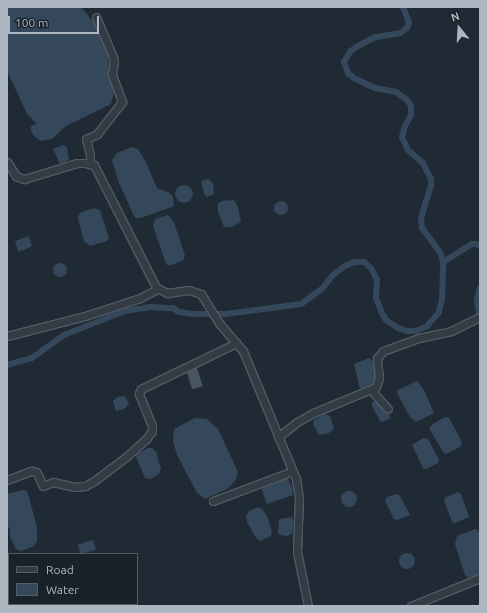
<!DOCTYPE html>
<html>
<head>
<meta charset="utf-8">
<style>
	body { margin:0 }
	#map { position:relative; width:487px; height:613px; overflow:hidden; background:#202a34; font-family:Ubuntu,sans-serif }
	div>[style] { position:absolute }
	.water>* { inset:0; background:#35475b; transform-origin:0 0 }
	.round { border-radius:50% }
	.canal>* { height:6px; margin:-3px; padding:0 3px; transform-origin:3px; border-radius:3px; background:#35475b }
	.building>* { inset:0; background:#485460; transform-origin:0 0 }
	.roads { filter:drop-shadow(1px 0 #515a63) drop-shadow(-1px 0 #515a63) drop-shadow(0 1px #515a63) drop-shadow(0 -1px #515a63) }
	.minor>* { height:7px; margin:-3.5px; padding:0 3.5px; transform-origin:3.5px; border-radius:3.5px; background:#333c45 }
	span { translate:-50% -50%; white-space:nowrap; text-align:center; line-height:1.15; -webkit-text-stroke:3.5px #192129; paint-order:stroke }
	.frame { position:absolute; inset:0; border:8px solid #adb7c2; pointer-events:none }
	.legend { position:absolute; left:8px; top:553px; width:130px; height:52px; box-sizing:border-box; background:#192129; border:1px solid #545d66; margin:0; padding:5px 7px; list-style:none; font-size:12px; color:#adb7c2 }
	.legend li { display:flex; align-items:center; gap:8px; height:20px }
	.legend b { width:20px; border:1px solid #545d66 }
	.north { position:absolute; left:439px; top:8px; width:40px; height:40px; -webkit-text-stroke:3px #192129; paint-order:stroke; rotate:342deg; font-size:11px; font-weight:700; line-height:16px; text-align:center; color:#adb7c2 }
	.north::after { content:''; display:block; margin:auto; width:14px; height:18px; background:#adb7c2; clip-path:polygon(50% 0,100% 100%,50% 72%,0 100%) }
	.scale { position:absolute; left:8px; top:16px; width:91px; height:18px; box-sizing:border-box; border:2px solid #adb7c2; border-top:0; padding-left:5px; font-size:12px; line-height:14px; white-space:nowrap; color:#adb7c2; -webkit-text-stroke:3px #192129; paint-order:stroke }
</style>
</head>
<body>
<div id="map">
	<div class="water">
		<i style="clip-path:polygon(7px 7px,81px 7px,96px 25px,108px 54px,109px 74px,114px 93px,111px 104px,66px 126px,52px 139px,41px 141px,35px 137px,31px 131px,31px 126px,37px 124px,27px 114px,7px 71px)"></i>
		<i style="clip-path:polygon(63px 145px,67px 147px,69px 160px,60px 164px,53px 149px)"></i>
		<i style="clip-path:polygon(132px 147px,138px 149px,146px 162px,157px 188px,170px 193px,173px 197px,174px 206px,141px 218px,136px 218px,134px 216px,119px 183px,112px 160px,117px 153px)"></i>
		<i style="clip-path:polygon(208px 179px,213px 183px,214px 194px,207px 197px,204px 194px,201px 181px)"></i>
		<i class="round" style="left:175px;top:185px;width:18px;height:18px"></i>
		<i style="clip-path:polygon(234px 200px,238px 207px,241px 222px,232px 227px,224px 227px,218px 212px,218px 204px,222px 201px)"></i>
		<i class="round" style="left:274px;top:201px;width:14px;height:14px"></i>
		<i style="clip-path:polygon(94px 208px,100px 210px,109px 238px,107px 241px,90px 246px,84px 241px,78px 219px,79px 214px,82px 212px)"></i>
		<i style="clip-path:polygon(168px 215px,174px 222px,185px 256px,183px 260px,172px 265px,167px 265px,165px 261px,153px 226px,155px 219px)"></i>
		<i style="clip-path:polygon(29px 236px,32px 246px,24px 250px,18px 251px,15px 241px)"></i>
		<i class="round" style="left:53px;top:263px;width:14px;height:14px"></i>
		<i style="clip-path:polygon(369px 358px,373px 361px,376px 380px,370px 386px,360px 389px,354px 364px)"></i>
		<i style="clip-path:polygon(417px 381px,424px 390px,434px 413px,416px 422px,410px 417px,397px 393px,398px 390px)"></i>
		<i style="clip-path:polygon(125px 396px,129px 404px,124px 409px,116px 411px,113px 401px,117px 397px)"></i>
		<i style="clip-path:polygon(378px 399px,382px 402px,391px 418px,383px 422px,380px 421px,372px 406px,372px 402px)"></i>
		<i style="clip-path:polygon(325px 414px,330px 416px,334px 429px,329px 433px,319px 435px,313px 424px,314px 420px)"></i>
		<i style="clip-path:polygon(445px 417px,449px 418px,462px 442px,460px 447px,446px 454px,443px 452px,429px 428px,433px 424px)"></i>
		<i style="clip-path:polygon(195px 418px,207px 419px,218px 429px,238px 472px,235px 481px,227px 489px,205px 499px,197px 493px,177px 455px,173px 442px,174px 429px)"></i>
		<i style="clip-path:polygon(423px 438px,428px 439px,439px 460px,438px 463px,426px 469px,423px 468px,412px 445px)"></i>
		<i style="clip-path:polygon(148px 448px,152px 448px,156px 452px,161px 469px,159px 474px,151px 479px,145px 478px,136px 457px,137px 454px)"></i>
		<i style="clip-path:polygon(287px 477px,292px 487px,293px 495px,267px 504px,261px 488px)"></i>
		<i style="clip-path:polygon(22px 490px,26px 490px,29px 497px,37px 528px,37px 542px,32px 547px,21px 551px,16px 549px,10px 537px,10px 529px,7px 525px,7px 494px)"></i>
		<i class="round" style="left:341px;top:491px;width:16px;height:16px"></i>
		<i style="clip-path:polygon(458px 492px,461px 494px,469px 517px,455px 523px,452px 522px,444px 500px,446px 497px)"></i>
		<i style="clip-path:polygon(397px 494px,400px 496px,410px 515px,397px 520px,394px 519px,385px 501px,387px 497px)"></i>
		<i style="clip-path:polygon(258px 507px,262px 509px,267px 516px,272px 531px,271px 536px,260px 541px,256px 538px,247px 522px,246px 516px,249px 511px)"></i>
		<i style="clip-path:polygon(292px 517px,294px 522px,292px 534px,287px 536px,280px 535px,278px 533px,279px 519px)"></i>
		<i style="clip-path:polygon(475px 529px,477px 529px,480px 535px,480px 574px,469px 578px,465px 575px,455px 544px,457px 536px)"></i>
		<i style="left:93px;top:540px;width:10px;height:16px;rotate:73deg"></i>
		<i class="round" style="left:399px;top:553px;width:16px;height:16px"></i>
	</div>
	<div class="canal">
		<i style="left:443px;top:262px;width:34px;rotate:-32deg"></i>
		<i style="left:472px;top:244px;width:4px"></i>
		<i style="left:476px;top:244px;width:4px;rotate:27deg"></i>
		<i style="left:480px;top:288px;width:13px;rotate:103deg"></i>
		<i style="left:477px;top:301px;width:16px;rotate:79deg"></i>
		<i style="left:7px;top:365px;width:26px;rotate:-16deg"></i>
		<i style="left:32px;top:358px;width:39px;rotate:-36deg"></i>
		<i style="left:64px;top:335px;width:66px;rotate:-21.5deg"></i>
		<i style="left:125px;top:311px;width:26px;rotate:-9deg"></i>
		<i style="left:151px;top:307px;width:22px;rotate:3deg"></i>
		<i style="left:173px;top:308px;width:7px;rotate:34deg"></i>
		<i style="left:179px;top:312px;width:14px;rotate:8deg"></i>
		<i style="left:193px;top:314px;width:32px"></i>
		<i style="left:225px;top:314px;width:77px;rotate:-7.5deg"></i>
		<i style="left:301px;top:304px;width:26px;rotate:-36deg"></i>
		<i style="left:322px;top:289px;width:16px;rotate:-52deg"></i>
		<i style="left:332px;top:276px;width:16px;rotate:-38deg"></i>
		<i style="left:345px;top:266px;width:10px;rotate:-24deg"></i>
		<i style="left:354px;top:262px;width:10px"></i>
		<i style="left:364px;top:262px;width:9px;rotate:41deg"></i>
		<i style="left:371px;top:268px;width:13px;rotate:63deg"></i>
		<i style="left:377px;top:280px;width:18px;rotate:93deg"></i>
		<i style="left:376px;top:298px;width:16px;rotate:68deg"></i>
		<i style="left:382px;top:313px;width:8px;rotate:60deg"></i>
		<i style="left:386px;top:320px;width:14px;rotate:34deg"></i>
		<i style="left:398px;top:328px;width:9px;rotate:18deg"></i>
		<i style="left:407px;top:331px;width:9px"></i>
		<i style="left:416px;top:331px;width:12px;rotate:-24deg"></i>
		<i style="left:427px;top:326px;width:18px;rotate:-49deg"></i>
		<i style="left:439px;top:312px;width:13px;rotate:-77deg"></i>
		<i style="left:442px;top:299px;width:37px;rotate:-88deg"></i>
		<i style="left:443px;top:262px;width:8px;rotate:-104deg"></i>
		<i style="left:441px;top:254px;width:32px;rotate:-126deg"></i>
		<i style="left:422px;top:228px;width:10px;rotate:-96deg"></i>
		<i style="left:421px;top:218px;width:34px;rotate:-73deg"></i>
		<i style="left:431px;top:186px;width:7px;rotate:-90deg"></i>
		<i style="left:431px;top:179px;width:18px;rotate:-117deg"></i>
		<i style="left:423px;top:163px;width:20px;rotate:-139deg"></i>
		<i style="left:408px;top:150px;width:14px;rotate:-115deg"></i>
		<i style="left:402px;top:137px;width:11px;rotate:-75deg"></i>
		<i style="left:405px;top:126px;width:13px;rotate:-61deg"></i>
		<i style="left:411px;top:115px;width:9px;rotate:-90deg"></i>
		<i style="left:411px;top:106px;width:7px;rotate:-124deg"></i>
		<i style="left:407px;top:100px;width:14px;rotate:-144deg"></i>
		<i style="left:396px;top:92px;width:21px;rotate:-169deg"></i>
		<i style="left:375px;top:88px;width:23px;rotate:-155deg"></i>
		<i style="left:354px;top:78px;width:8px;rotate:-140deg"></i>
		<i style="left:348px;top:73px;width:12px;rotate:-110deg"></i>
		<i style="left:344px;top:62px;width:12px;rotate:-59deg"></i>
		<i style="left:350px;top:52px;width:8px;rotate:-40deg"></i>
		<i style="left:356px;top:47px;width:22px;rotate:-27deg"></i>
		<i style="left:376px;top:37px;width:24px;rotate:-9deg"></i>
		<i style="left:400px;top:33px;width:9px;rotate:-36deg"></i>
		<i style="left:407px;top:28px;width:6px;rotate:-72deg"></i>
		<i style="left:409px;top:22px;width:16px;rotate:-112deg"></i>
	</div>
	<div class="building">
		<i style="left:197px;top:368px;width:19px;height:11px;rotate:72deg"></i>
	</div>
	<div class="roads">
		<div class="minor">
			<i style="left:7px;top:162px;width:17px;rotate:57deg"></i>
			<i style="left:16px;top:176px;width:9px;rotate:21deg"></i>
			<i style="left:24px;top:179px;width:55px;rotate:-16.8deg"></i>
			<i style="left:77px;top:163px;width:8px"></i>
			<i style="left:85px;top:163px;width:9px;rotate:13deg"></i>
			<i style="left:94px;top:165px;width:137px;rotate:63.1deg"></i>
			<i style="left:156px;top:287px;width:13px;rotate:29deg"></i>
			<i style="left:167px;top:293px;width:22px;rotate:-8deg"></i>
			<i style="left:189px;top:290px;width:13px;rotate:18deg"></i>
			<i style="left:201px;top:294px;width:36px;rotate:58deg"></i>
			<i style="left:220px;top:324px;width:35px;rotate:50deg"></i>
			<i style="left:243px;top:351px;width:139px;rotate:67.5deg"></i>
			<i style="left:296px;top:479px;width:18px;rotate:81deg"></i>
			<i style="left:299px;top:497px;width:55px;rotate:92.1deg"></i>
			<i style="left:297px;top:552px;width:55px;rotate:78.5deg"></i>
			<i style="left:90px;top:163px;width:8px;rotate:-90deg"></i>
			<i style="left:90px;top:155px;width:16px;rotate:-104deg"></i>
			<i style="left:86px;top:139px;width:12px;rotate:-24deg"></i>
			<i style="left:97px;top:134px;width:41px;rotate:-52deg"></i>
			<i style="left:122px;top:102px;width:30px;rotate:-110deg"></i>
			<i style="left:112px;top:74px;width:12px;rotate:-81deg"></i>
			<i style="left:114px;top:62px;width:5px;rotate:-101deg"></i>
			<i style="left:113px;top:57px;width:43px;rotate:-113deg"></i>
			<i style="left:7px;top:336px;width:81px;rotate:-14.4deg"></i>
			<i style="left:85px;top:316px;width:58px;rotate:-18.1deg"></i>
			<i style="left:140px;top:298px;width:20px;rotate:-27deg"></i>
			<i style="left:371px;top:390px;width:25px;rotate:48deg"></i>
			<i style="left:278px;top:437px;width:24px;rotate:-38deg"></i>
			<i style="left:297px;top:422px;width:18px;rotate:-29deg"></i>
			<i style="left:313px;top:413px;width:68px;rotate:-22.4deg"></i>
			<i style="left:376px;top:387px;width:9px;rotate:-72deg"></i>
			<i style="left:379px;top:378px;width:20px;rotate:-96deg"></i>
			<i style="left:377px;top:358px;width:9px;rotate:-49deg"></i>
			<i style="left:383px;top:351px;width:38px;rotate:-20deg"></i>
			<i style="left:419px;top:338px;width:33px;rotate:-12deg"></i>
			<i style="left:451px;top:331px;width:32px;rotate:-26deg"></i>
			<i style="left:7px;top:480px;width:26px;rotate:-21deg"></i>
			<i style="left:31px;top:471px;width:5px;rotate:11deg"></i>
			<i style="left:36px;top:472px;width:4px;rotate:56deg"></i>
			<i style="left:38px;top:475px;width:12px;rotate:66deg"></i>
			<i style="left:43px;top:486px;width:11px;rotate:-22deg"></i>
			<i style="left:53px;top:482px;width:22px;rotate:13deg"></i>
			<i style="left:74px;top:487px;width:11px;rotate:-5deg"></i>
			<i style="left:85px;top:486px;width:10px;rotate:-29deg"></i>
			<i style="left:94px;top:481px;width:40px;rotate:-37deg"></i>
			<i style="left:126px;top:457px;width:27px;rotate:-42deg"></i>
			<i style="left:146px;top:439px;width:10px;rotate:-53deg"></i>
			<i style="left:152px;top:431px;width:5px;rotate:-90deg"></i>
			<i style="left:152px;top:426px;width:35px;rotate:-112deg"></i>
			<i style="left:139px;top:394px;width:5px;rotate:-68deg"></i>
			<i style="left:141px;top:389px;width:106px;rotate:-25.8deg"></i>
			<i style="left:213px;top:501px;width:85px;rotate:-20.6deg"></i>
			<i style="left:411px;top:606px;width:74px;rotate:-22.1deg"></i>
		</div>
	</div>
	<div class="frame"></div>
	<ul class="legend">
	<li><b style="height:5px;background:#333c45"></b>Road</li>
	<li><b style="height:11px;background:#35475b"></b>Water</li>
	</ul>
	<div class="north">N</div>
	<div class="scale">100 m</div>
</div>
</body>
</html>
